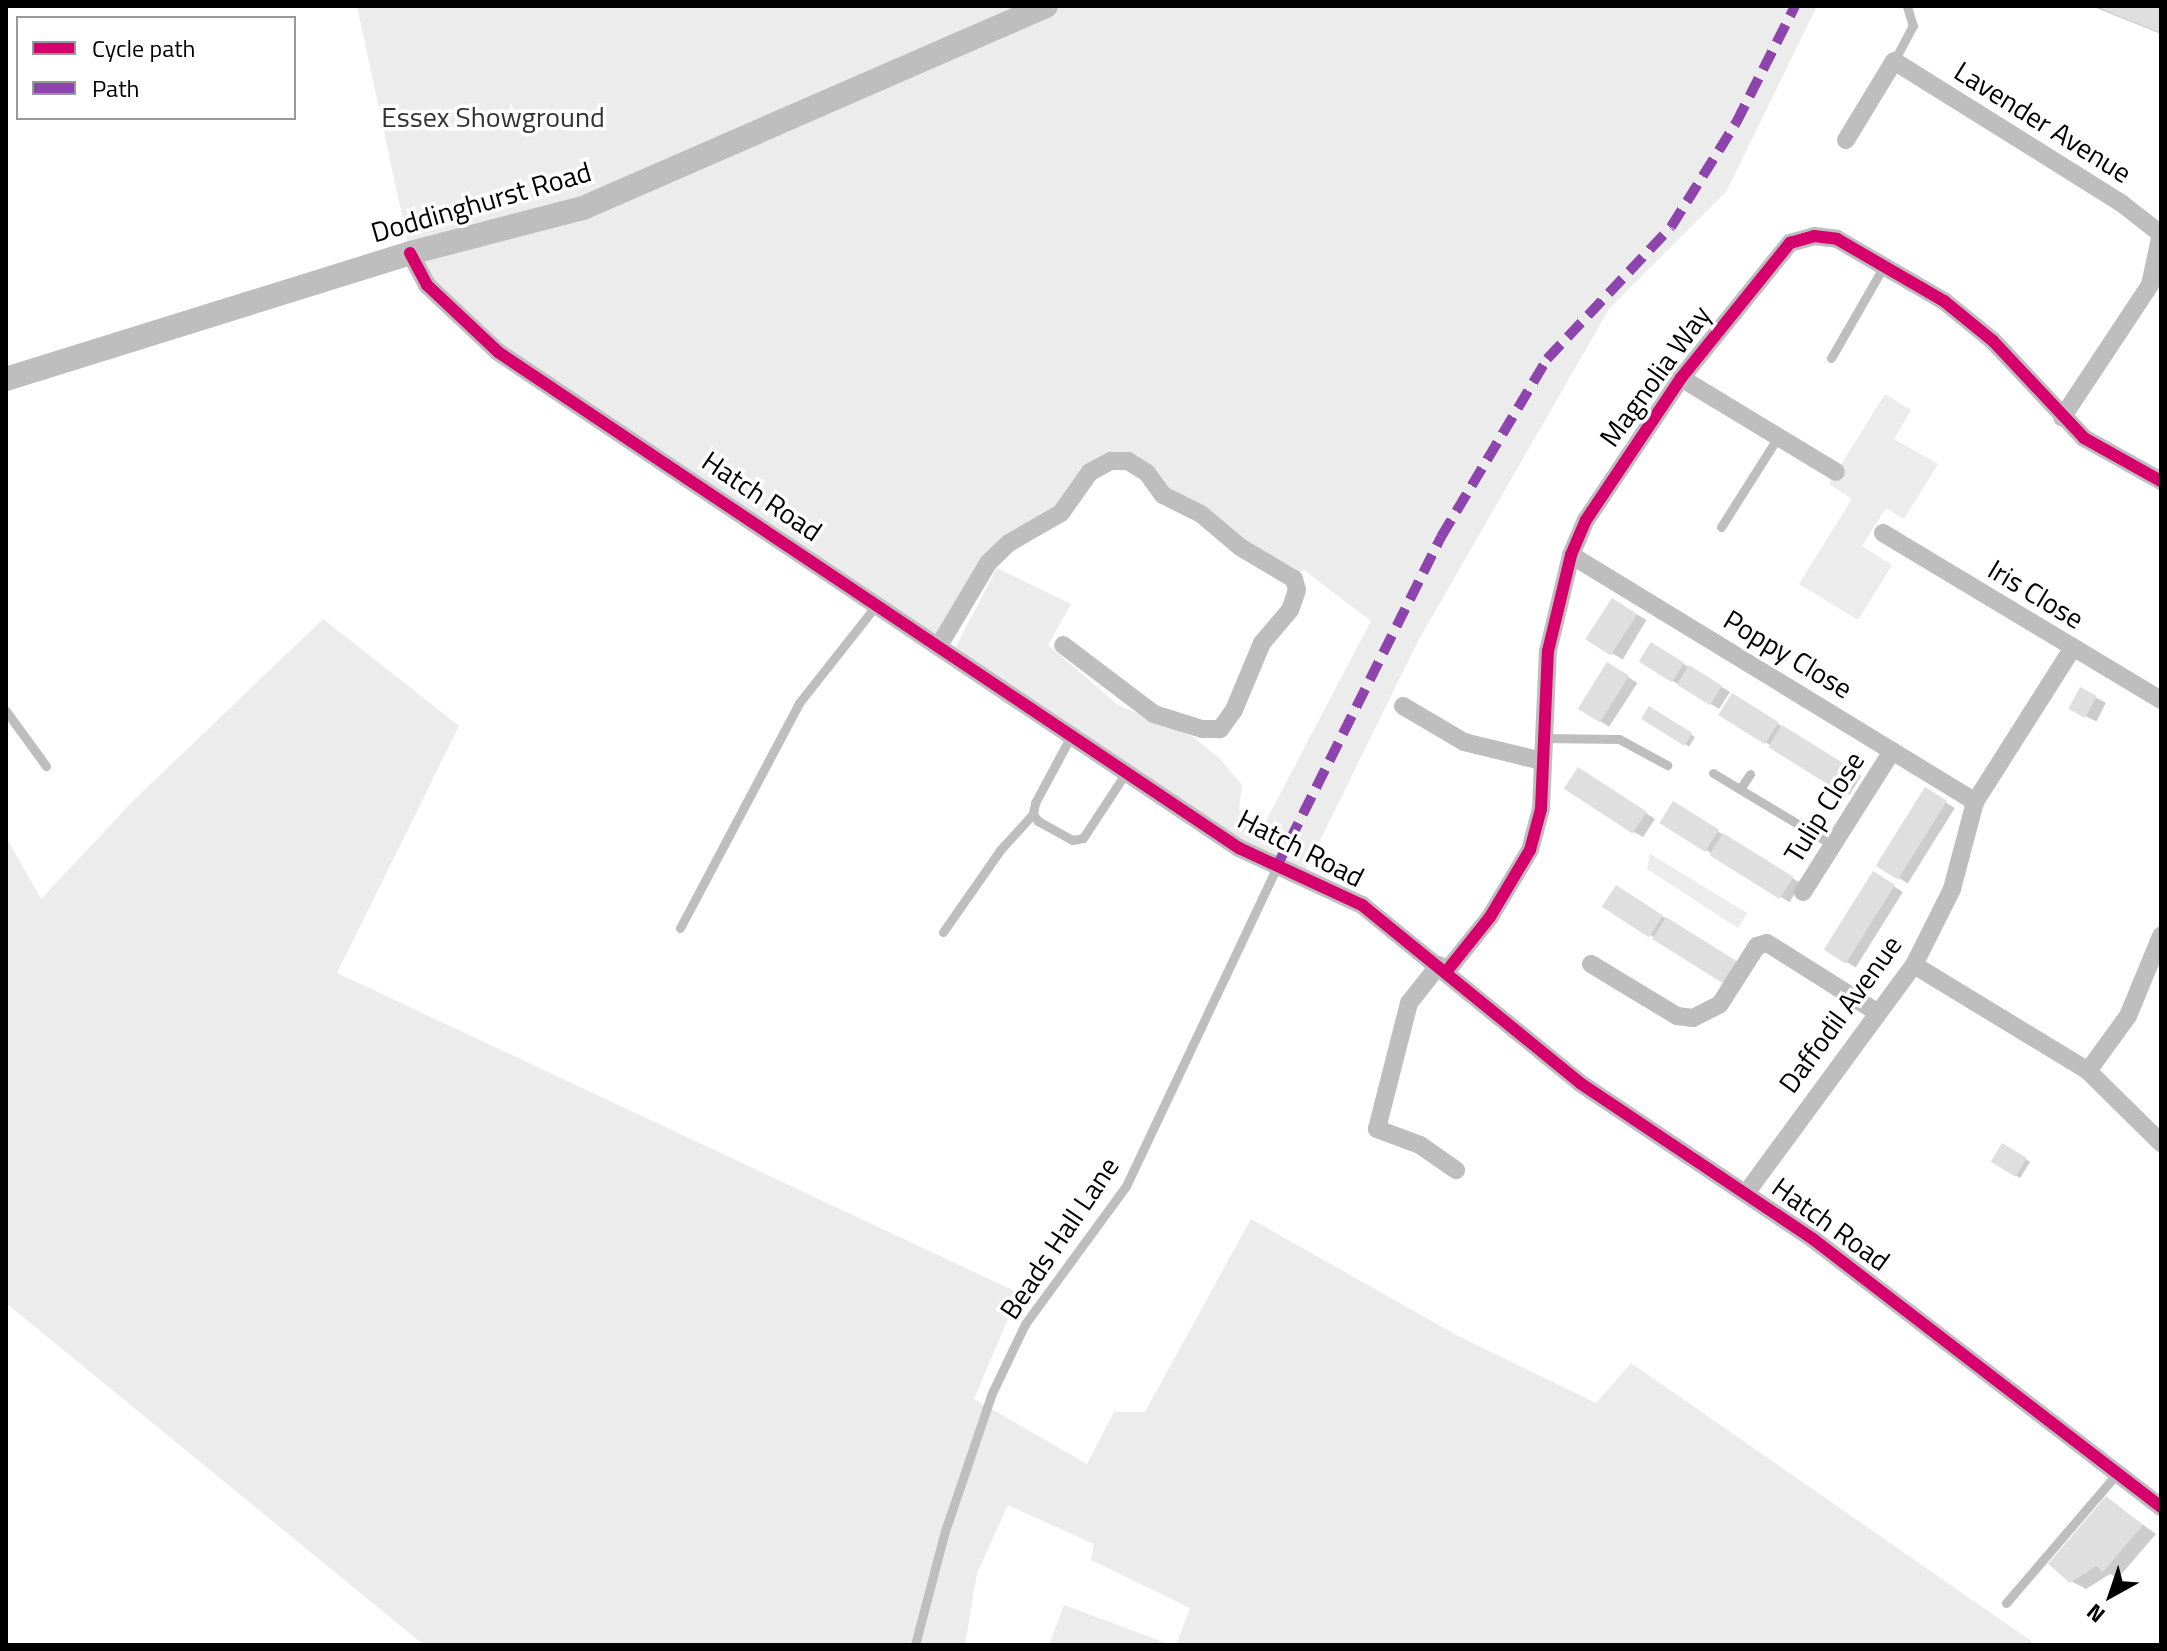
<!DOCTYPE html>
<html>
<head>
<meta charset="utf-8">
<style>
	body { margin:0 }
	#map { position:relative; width:2167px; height:1651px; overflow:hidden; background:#fff; font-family:"Titillium Web",sans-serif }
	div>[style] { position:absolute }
	.green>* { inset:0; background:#ececec }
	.shadow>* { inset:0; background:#0003; transform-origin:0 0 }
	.building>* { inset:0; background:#dfdfdf; transform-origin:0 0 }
	.service>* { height:9px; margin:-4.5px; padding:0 4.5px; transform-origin:4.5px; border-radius:4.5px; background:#bebebe }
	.minor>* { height:18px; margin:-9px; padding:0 9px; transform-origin:9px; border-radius:9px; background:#bebebe }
	.tertiary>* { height:24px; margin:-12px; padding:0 12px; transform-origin:12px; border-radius:12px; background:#bebebe }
	.quiet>* { height:10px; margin-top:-5px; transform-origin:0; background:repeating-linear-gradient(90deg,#8e44ad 0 20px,transparent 0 30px) }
	.cycleway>* { height:12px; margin:-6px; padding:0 6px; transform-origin:6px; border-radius:6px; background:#d6006c }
	span { translate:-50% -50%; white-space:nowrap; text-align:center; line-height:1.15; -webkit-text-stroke:7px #fff; paint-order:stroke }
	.park-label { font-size:28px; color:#333 }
	.street-label { font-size:28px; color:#000 }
	.frame { position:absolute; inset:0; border:8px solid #000; pointer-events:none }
	.legend { position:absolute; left:16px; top:16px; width:280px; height:104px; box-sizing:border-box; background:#fff; border:2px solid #999; margin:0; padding:10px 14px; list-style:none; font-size:24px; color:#000 }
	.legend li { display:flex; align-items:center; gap:16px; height:40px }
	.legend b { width:40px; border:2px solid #999 }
	.north { position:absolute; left:2071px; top:1555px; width:80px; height:80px; -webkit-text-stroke:6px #fff; paint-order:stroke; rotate:220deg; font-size:22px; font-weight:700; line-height:32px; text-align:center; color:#000 }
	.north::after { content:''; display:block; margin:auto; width:28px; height:36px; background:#000; clip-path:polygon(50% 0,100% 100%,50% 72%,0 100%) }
</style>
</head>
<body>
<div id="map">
	<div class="green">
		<i style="clip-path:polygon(357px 6px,1817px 6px,1726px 192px,1609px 309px,1418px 641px,1301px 879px,953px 652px,997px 568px,1071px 604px,1048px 645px,1118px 705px,1192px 736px,1219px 758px,1242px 785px,1239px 809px,1260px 832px,1371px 621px,1304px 570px,1292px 577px,1147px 473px,1111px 461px,1061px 513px,1009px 543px,940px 644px,498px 352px,410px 253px)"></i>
		<i style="clip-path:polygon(1885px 394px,1911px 410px,1894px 439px,1938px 464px,1904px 519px,1886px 508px,1862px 546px,1892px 565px,1858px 620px,1799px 584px,1852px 499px,1829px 484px)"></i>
		<i style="clip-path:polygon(323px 619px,459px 726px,337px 973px,1019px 1293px,974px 1399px,1087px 1464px,1114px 1412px,1145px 1412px,1251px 1219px,1458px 1336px,1596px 1403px,1631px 1363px,2037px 1645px,1176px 1645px,1190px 1608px,1091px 1560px,1094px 1544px,1008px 1505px,977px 1573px,965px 1645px,424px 1645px,6px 1303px,6px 837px,41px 899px,134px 800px)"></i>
		<i style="clip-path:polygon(1650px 854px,1747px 913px,1738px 928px,1647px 869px)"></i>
		<i style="clip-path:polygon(1064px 1605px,1171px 1645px,1049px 1645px)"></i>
	</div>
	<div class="shadow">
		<i style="clip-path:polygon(2091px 6px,2161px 6px,2161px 34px)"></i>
		<i style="left:1613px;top:600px;width:39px;height:46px;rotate:31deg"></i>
		<i style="clip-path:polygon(1652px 645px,1730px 692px,1719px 709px,1673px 681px)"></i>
		<i style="left:1608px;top:664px;width:35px;height:52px;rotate:33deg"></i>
		<i style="left:2081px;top:690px;width:28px;height:21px;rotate:27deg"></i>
		<i style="left:1733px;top:696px;width:151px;height:22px;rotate:32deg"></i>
		<i style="left:1650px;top:709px;width:53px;height:11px;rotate:32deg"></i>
		<i style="clip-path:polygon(1587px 775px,1655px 819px,1643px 837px,1634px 832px)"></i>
		<i style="left:1926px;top:790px;width:34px;height:89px;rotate:32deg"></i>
		<i style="left:1674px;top:804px;width:150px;height:22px;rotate:32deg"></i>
		<i style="left:1874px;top:874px;width:34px;height:89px;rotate:32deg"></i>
		<i style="left:1617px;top:888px;width:150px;height:22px;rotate:32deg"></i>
		<i style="left:2003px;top:1145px;width:32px;height:19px;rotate:32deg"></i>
		<i style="clip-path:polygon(2107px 1499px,2156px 1534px,2118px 1578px,2110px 1574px,2086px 1589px,2071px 1581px)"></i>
	</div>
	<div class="building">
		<i style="clip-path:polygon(2095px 6px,2161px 6px,2161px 33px)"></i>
		<i style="left:1612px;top:598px;width:30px;height:49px;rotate:33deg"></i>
		<i style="left:1651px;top:642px;width:39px;height:23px;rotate:32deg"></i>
		<i style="left:1607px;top:662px;width:26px;height:55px;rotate:32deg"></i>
		<i style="left:1689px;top:665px;width:39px;height:23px;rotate:32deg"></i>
		<i style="left:2080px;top:687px;width:19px;height:25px;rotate:28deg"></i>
		<i style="left:1732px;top:693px;width:55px;height:26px;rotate:32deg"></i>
		<i style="left:1649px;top:706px;width:51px;height:15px;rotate:32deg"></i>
		<i style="left:1782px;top:725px;width:83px;height:26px;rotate:32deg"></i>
		<i style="left:1578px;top:767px;width:82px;height:26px;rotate:33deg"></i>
		<i style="left:1925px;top:787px;width:26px;height:93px;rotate:32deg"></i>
		<i style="left:1673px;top:801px;width:54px;height:26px;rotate:32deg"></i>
		<i style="left:1723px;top:833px;width:83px;height:26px;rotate:32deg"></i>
		<i style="left:1873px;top:871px;width:26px;height:93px;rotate:32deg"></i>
		<i style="left:1616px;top:885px;width:56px;height:26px;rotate:33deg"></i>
		<i style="left:1666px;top:917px;width:83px;height:26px;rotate:32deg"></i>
		<i style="left:2002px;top:1143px;width:29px;height:22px;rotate:31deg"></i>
		<i style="clip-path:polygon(2106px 1496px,2143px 1525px,2103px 1572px,2096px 1566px,2070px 1583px,2048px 1564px)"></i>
	</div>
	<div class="service">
		<i style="left:1894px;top:61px;width:40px;rotate:-62deg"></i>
		<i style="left:1913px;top:26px;width:21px;rotate:-107deg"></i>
		<i style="left:1831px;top:358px;width:108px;rotate:-60.1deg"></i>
		<i style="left:1721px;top:527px;width:107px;rotate:-57.7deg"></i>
		<i style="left:6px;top:711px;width:68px;rotate:54deg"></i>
		<i style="left:1072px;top:734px;width:78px;rotate:118.2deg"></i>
		<i style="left:1035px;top:803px;width:11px;rotate:100deg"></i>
		<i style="left:1033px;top:814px;width:9px;rotate:54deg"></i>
		<i style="left:1038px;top:821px;width:39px;rotate:29deg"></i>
		<i style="left:1072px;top:840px;width:11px;rotate:-10deg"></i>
		<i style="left:1083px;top:838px;width:80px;rotate:-56.7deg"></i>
		<i style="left:1542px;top:738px;width:77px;rotate:0.7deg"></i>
		<i style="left:1619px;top:739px;width:55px;rotate:28.4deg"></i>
		<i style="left:1713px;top:773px;width:140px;rotate:31deg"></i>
		<i style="left:1740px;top:789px;width:18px;rotate:-56deg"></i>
		<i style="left:680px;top:928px;width:255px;rotate:-62.1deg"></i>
		<i style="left:799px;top:703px;width:127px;rotate:-51.7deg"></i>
		<i style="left:943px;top:932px;width:101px;rotate:-55.1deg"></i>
		<i style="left:1001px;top:849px;width:47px;rotate:-47.6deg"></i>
		<i style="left:2006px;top:1603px;width:167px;rotate:-49.4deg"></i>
		<i style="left:915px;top:1645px;width:118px;rotate:-75.3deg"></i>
		<i style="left:945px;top:1531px;width:146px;rotate:-71.2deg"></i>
		<i style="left:992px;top:1393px;width:76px;rotate:-64.4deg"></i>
		<i style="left:1025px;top:1324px;width:171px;rotate:-53.8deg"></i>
		<i style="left:1126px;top:1186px;width:352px;rotate:-64.7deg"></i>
	</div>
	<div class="minor">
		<i style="left:1846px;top:140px;width:92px;rotate:-58.7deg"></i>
		<i style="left:1894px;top:61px;width:268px;rotate:32deg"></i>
		<i style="left:2121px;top:203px;width:51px;rotate:37.8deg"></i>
		<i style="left:2161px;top:234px;width:52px;rotate:102.2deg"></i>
		<i style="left:2150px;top:285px;width:159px;rotate:123.5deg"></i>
		<i style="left:410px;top:253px;width:36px;rotate:62deg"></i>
		<i style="left:427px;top:285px;width:98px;rotate:43.3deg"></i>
		<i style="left:498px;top:352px;width:892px;rotate:33.8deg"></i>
		<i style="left:1239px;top:848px;width:136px;rotate:24.9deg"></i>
		<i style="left:1362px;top:905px;width:281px;rotate:39.2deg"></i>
		<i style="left:1580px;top:1083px;width:280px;rotate:33.8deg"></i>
		<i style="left:1813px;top:1239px;width:439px;rotate:37.6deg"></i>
		<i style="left:1681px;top:378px;width:181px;rotate:31.2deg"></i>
		<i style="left:1883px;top:533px;width:324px;rotate:31deg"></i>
		<i style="left:1571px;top:555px;width:474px;rotate:31.4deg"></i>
		<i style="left:940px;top:644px;width:94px;rotate:-59.3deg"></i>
		<i style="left:988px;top:563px;width:29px;rotate:-44deg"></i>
		<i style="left:1009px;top:543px;width:60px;rotate:-30deg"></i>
		<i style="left:1061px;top:513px;width:50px;rotate:-54.7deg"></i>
		<i style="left:1090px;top:472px;width:24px;rotate:-28deg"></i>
		<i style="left:1111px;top:461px;width:17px"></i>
		<i style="left:1128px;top:461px;width:22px;rotate:32deg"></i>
		<i style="left:1147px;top:473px;width:27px;rotate:54deg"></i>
		<i style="left:1163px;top:495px;width:42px;rotate:26.6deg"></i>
		<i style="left:1201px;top:514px;width:51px;rotate:40.2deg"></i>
		<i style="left:1240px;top:547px;width:63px;rotate:30.7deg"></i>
		<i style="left:1294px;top:579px;width:11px;rotate:75deg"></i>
		<i style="left:1297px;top:590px;width:21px;rotate:109deg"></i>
		<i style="left:1290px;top:610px;width:43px;rotate:130.3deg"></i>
		<i style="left:1262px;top:643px;width:73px;rotate:112.7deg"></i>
		<i style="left:1234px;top:710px;width:24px;rotate:126deg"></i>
		<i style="left:1220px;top:729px;width:18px;rotate:180deg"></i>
		<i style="left:1202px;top:729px;width:50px;rotate:-162.6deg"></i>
		<i style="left:1154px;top:714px;width:114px;rotate:-142.8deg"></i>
		<i style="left:1403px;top:706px;width:71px;rotate:30.5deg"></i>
		<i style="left:1464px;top:742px;width:80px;rotate:13.7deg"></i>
		<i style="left:1803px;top:892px;width:167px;rotate:-57.7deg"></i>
		<i style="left:1591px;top:964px;width:100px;rotate:31.2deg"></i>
		<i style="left:1677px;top:1016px;width:16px;rotate:7deg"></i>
		<i style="left:1693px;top:1018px;width:30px;rotate:-27deg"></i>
		<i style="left:1720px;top:1004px;width:69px;rotate:-57.5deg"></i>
		<i style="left:1757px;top:946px;width:10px;rotate:-17deg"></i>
		<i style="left:1767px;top:943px;width:128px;rotate:32.2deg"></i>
		<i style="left:1439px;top:965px;width:48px;rotate:128.3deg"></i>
		<i style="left:1409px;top:1003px;width:130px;rotate:104.3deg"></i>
		<i style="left:1377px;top:1129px;width:46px;rotate:20.4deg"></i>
		<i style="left:1420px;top:1145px;width:44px;rotate:34.8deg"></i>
		<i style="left:1914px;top:965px;width:204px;rotate:31.3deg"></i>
		<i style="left:2088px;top:1071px;width:103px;rotate:44.6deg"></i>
		<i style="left:1446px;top:972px;width:70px;rotate:-51.3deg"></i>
		<i style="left:1490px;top:917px;width:78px;rotate:-59.2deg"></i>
		<i style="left:1530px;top:850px;width:42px;rotate:-75deg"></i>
		<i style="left:1541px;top:809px;width:158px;rotate:-87.5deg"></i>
		<i style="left:1548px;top:651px;width:99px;rotate:-76.5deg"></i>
		<i style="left:1571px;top:555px;width:38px;rotate:-67deg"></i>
		<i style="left:1586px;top:520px;width:171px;rotate:-56.2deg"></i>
		<i style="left:1681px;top:378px;width:174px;rotate:-51.1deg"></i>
		<i style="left:1790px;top:243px;width:25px;rotate:-16deg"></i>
		<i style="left:1814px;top:236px;width:23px;rotate:7deg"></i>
		<i style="left:1837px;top:239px;width:124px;rotate:30.1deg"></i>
		<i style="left:1944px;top:301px;width:63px;rotate:39.2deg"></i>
		<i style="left:1993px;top:341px;width:133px;rotate:46.8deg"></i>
		<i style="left:2084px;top:438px;width:88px;rotate:29.2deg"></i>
		<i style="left:2088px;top:1071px;width:68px;rotate:-54deg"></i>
		<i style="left:2128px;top:1016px;width:87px;rotate:-67.6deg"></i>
		<i style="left:1747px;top:1192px;width:282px;rotate:-53.7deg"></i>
		<i style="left:1914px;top:965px;width:85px;rotate:-63.4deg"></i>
		<i style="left:1952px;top:889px;width:90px;rotate:-75.2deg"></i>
		<i style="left:1975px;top:802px;width:181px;rotate:-57.6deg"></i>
	</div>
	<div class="tertiary">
		<i style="left:6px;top:379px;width:423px;rotate:-17.3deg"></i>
		<i style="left:410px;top:253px;width:179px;rotate:-14.6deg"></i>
		<i style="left:583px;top:208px;width:505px;rotate:-23.57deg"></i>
	</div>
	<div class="quiet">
		<i style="left:1276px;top:868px;width:370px;rotate:-63.5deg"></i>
		<i style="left:1441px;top:537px;width:207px;rotate:-59.2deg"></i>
		<i style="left:1547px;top:359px;width:181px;rotate:-46.8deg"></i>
		<i style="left:1671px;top:227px;width:123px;rotate:-58deg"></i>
		<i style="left:1736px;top:123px;width:131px;rotate:-63.2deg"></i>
	</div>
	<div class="cycleway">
		<i style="left:410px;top:253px;width:36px;rotate:62deg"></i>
		<i style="left:427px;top:285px;width:98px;rotate:43.3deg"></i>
		<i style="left:498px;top:352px;width:892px;rotate:33.8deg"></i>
		<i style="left:1239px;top:848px;width:136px;rotate:24.9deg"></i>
		<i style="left:1362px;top:905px;width:281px;rotate:39.2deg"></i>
		<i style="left:1580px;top:1083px;width:280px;rotate:33.8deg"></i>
		<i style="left:1813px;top:1239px;width:439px;rotate:37.6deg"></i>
		<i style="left:1446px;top:972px;width:70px;rotate:-51.3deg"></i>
		<i style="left:1490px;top:917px;width:78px;rotate:-59.2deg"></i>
		<i style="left:1530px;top:850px;width:42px;rotate:-75deg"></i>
		<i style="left:1541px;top:809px;width:158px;rotate:-87.5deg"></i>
		<i style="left:1548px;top:651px;width:99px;rotate:-76.5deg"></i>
		<i style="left:1571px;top:555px;width:38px;rotate:-67deg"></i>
		<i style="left:1586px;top:520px;width:171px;rotate:-56.2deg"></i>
		<i style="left:1681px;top:378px;width:174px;rotate:-51.1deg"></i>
		<i style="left:1790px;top:243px;width:25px;rotate:-16deg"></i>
		<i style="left:1814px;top:236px;width:23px;rotate:7deg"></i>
		<i style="left:1837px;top:239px;width:124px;rotate:30.1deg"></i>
		<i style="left:1944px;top:301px;width:63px;rotate:39.2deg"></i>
		<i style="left:1993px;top:341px;width:133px;rotate:46.8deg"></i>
		<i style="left:2084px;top:438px;width:88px;rotate:29.2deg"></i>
	</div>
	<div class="park-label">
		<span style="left:493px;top:117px">Essex Showground</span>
	</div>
	<div class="street-label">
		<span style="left:2043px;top:122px;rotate:32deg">Lavender Avenue</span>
		<span style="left:481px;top:202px;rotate:-16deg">Doddinghurst Road</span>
		<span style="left:1655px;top:376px;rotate:-54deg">Magnolia Way</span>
		<span style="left:762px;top:496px;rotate:34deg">Hatch Road</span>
		<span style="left:2036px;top:594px;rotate:31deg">Iris Close</span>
		<span style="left:1788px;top:654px;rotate:31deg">Poppy Close</span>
		<span style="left:1824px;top:807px;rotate:-58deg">Tulip Close</span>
		<span style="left:1301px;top:848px;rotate:27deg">Hatch Road</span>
		<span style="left:1840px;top:1014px;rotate:-54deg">Daffodil Avenue</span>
		<span style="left:1831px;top:1224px;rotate:36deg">Hatch Road</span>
		<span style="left:1059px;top:1238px;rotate:-56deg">Beads Hall Lane</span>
	</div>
	<div class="frame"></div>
	<ul class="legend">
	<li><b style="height:10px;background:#d6006c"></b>Cycle path</li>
	<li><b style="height:10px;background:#8e44ad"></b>Path</li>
	</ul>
	<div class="north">N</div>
</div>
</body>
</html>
